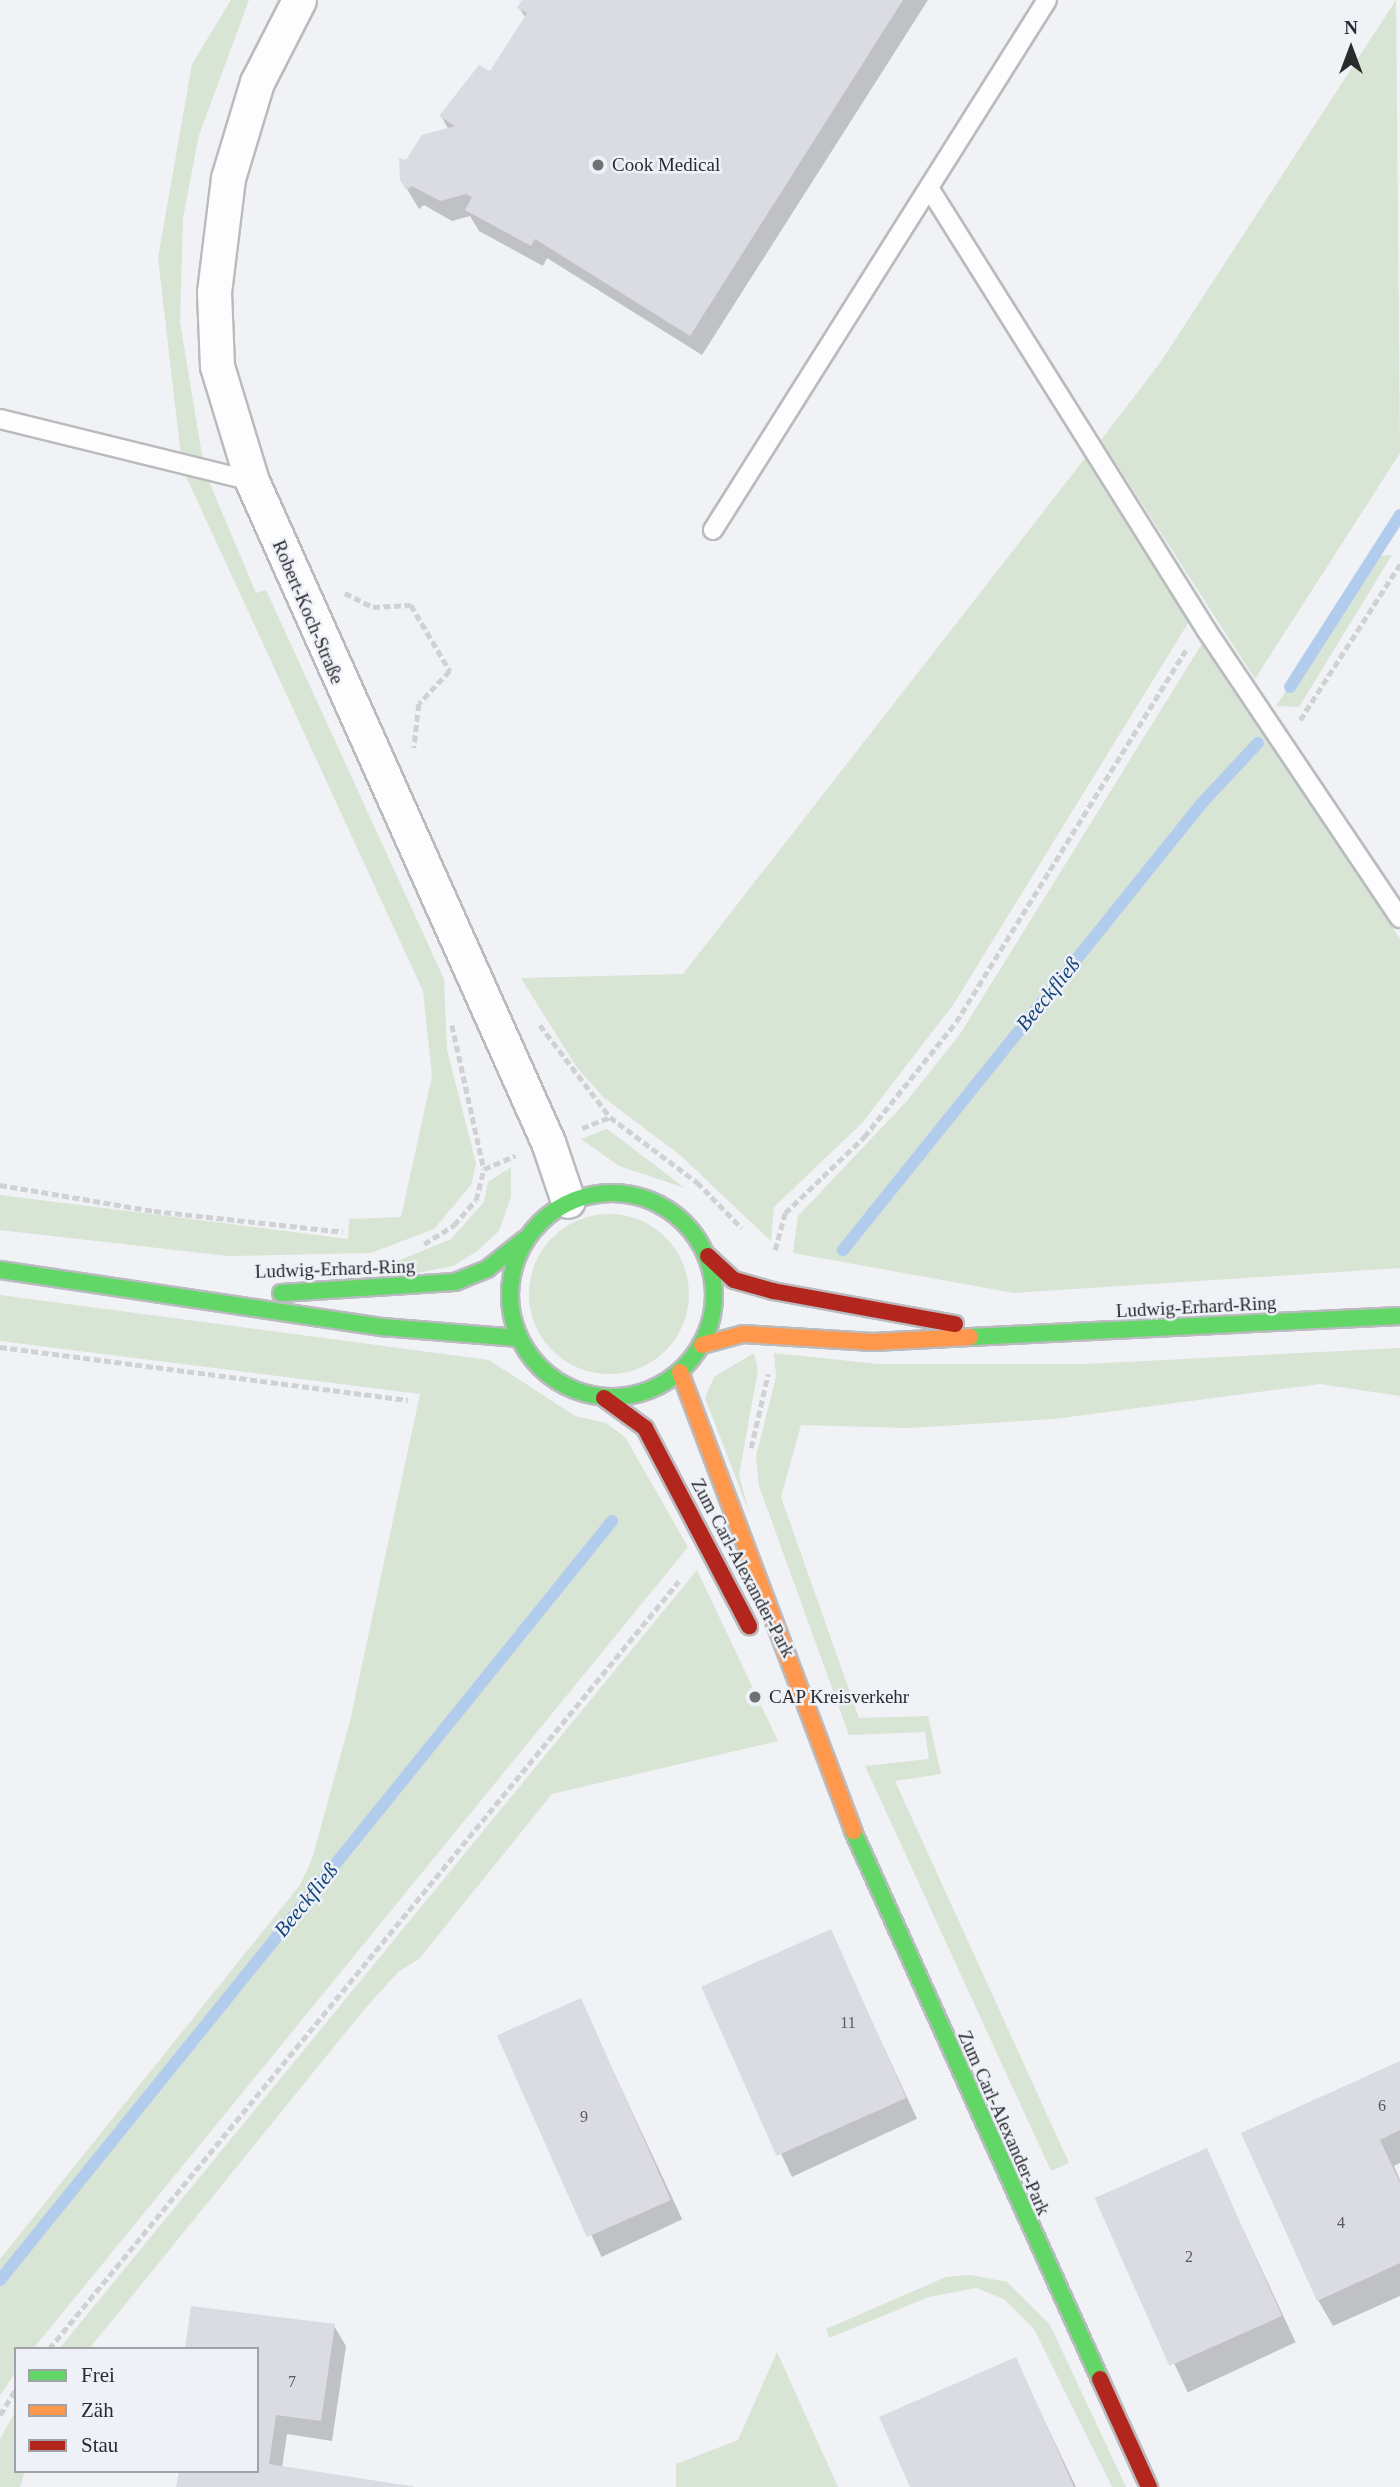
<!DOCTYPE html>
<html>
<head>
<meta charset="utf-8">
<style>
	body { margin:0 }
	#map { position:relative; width:1400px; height:2487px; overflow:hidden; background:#f0f2f6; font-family:"Times New Roman",serif }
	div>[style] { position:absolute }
	.green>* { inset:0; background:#d8e4d4 }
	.round { border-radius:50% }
	.shadow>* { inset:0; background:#0003; transform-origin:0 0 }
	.stream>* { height:12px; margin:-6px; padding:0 6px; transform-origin:6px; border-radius:6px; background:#b2ccee }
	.building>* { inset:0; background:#dadbe3; transform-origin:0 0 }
	.path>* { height:4.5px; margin-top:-2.25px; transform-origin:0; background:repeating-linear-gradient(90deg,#d0d1d2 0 7px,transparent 0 10.5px) }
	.roads { filter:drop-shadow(2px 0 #babbbe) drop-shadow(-2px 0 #babbbe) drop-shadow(0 2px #babbbe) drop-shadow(0 -2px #babbbe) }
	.lane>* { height:18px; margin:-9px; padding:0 9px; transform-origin:9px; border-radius:9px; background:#fdfdfe }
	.street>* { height:33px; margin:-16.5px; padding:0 16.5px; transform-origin:16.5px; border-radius:16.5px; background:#fdfdfe }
	.fast>* { height:16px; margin:-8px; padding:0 8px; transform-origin:8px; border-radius:8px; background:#63d668 }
	.fast>.ring { margin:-8px; padding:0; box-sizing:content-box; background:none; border:16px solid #63d668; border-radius:50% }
	.slow>* { height:16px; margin:-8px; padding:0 8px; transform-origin:8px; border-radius:8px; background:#ff974d }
	.jam>* { height:16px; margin:-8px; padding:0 8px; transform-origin:8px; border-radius:8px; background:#b3261e }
	.dots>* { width:19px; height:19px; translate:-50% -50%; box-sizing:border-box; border:4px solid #eef1f8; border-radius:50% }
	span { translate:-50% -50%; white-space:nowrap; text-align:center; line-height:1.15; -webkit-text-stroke:5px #eef1f8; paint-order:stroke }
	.number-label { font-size:16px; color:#5a5b5e }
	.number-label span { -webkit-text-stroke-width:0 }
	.poi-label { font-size:19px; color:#2a2b2d }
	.left { translate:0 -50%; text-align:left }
	.street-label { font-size:19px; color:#2a2b2d }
	.water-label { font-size:21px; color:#13457c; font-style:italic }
	.legend { position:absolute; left:14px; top:2347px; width:245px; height:126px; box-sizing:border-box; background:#eef1f8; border:2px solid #a0a2a7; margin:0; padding:9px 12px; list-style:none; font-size:21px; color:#2a2b2d }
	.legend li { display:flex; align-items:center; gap:14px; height:35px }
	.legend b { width:35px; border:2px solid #a0a2a7 }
	.north { position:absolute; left:1316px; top:14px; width:70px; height:70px; -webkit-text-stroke:5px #eef1f8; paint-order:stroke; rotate:0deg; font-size:19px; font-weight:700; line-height:28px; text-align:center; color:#2a2b2d }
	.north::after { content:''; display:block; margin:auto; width:24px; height:32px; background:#2a2b2d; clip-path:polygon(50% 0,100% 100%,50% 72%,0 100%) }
</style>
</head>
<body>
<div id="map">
	<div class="green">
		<i style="clip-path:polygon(231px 0,249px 0,199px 135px,183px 218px,180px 322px,203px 461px,181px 456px,158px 258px,192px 64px)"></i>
		<i style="clip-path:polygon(1396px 0,1400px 453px,1255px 679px,1101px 440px,1160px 363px)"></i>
		<i style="clip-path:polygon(1086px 457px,1190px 620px,953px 1005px,862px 1123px,774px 1207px,771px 1241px,680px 1155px,603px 1097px,576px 1066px,521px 978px,683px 974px)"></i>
		<i style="clip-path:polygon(184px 472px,208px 479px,256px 593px,266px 590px,444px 979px,447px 1050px,476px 1163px,471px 1185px,434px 1229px,371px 1253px,228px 1256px,0 1230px,0 1195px,348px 1239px,349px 1219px,401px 1217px,432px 1076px,423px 991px)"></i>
		<i style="clip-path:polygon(1392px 555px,1299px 707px,1276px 706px,1375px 556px)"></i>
		<i style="clip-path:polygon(1203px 642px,1400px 939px,1400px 1268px,1014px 1293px,793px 1253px,798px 1216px,906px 1102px,960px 1034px)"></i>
		<i style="clip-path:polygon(607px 1129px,685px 1188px,619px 1166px,581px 1139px)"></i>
		<i style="clip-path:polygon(511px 1167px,511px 1197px,499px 1231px,476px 1252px,453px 1266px,381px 1280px,378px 1269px,451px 1239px,484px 1202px,488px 1182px)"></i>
		<i class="round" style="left:529px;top:1214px;width:160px;height:160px"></i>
		<i style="clip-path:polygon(0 1295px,489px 1360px,575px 1416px,606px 1423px,625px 1437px,688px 1547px,33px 2349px,16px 2349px,16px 2371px,0 2396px,0 2259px,300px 1885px,312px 1859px,350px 1721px,420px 1394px,0 1341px)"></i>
		<i style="clip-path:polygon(1400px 1348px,1400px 1396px,1320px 1384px,1054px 1419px,909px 1428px,801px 1425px,781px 1497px,859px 1718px,928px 1716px,941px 1774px,895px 1781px,1069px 2163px,1051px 2171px,865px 1766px,929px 1759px,925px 1732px,849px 1735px,759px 1486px,756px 1456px,776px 1377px,774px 1353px,878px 1364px,1085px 1364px)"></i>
		<i style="clip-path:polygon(754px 1353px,758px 1370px,739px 1475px,749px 1512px,705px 1398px,714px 1377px)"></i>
		<i style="clip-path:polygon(697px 1570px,778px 1741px,552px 1794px,419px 1959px,398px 1972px,363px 2011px,89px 2349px,59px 2349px)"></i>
		<i style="clip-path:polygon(971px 2275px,1007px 2282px,1050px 2325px,1126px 2487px,1112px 2487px,1034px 2329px,1004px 2299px,976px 2288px,929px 2297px,829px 2338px,826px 2329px,946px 2277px)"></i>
		<i style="clip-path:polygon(777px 2352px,838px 2487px,676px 2487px,676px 2464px,738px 2440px)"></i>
		<i style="clip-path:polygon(16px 2410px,16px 2471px,25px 2471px,20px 2487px,0 2487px,0 2439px)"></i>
	</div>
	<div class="shadow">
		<i style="clip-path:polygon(524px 0,928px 0,702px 355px,547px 258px,543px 266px,479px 231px,470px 216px,452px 221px,424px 205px,419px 209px,407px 189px,407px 162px,449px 130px,441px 116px,491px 73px,526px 18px,519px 8px)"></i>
		<i style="left:830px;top:1932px;width:206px;height:138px;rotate:65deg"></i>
		<i style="left:580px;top:2000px;width:242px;height:89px;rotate:65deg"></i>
		<i style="clip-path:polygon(1400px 2062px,1400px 2163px,1394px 2166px,1400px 2180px,1400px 2296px,1333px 2326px,1318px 2300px)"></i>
		<i style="left:1206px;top:2150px;width:212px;height:119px;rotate:65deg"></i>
		<i style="clip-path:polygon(334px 2326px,346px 2346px,332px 2441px,287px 2434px,282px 2468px,414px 2487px,178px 2487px,257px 2471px,257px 2349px)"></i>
		<i style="clip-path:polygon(1015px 2359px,1076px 2487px,912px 2487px)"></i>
	</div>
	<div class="stream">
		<i style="left:1290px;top:687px;width:204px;rotate:-57.4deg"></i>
		<i style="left:843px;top:1250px;width:573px;rotate:-51.23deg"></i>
		<i style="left:1202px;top:803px;width:82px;rotate:-47deg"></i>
		<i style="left:0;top:2280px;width:975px;rotate:-51.12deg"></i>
	</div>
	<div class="building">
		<i style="clip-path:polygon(522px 0,903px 0,690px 336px,535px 239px,531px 246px,465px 210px,472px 197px,466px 194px,440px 201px,412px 186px,406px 190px,400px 180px,399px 158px,406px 160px,422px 135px,455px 126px,439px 116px,479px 65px,490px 71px,527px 13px,517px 8px)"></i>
		<i style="left:831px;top:1929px;width:185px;height:142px;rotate:66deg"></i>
		<i style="left:581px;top:1998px;width:221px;height:92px;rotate:66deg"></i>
		<i style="clip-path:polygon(1400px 2061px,1400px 2130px,1380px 2140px,1400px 2183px,1400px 2263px,1317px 2301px,1241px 2133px)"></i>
		<i style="left:1207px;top:2148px;width:184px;height:123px;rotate:66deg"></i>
		<i style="clip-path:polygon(191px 2306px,335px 2324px,321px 2421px,276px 2415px,269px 2464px,416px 2487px,176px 2487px,179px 2471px,257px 2471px,257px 2349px,185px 2349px)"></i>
		<i style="clip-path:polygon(1016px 2357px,1074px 2487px,910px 2487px,879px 2417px)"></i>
	</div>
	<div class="path">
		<i style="left:345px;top:593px;width:31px;rotate:27deg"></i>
		<i style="left:373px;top:607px;width:38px;rotate:-3deg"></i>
		<i style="left:411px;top:605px;width:77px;rotate:59.4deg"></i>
		<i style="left:450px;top:671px;width:45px;rotate:133.2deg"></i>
		<i style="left:419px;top:704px;width:44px;rotate:96.5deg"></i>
		<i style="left:1300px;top:720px;width:185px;rotate:-57.3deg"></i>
		<i style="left:452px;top:1025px;width:148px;rotate:77.5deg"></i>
		<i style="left:540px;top:1025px;width:116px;rotate:52.7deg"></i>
		<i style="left:610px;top:1117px;width:109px;rotate:36.8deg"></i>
		<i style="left:697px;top:1182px;width:64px;rotate:45.6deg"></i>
		<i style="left:582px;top:1128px;width:30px;rotate:-21deg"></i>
		<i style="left:0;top:1185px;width:156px;rotate:9.6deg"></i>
		<i style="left:154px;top:1211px;width:190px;rotate:6.3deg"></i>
		<i style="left:424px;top:1244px;width:36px;rotate:-32deg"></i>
		<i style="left:454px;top:1225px;width:33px;rotate:-49deg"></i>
		<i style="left:476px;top:1200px;width:32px;rotate:-76deg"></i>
		<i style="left:484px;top:1169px;width:34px;rotate:-23deg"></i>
		<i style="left:775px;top:1250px;width:38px;rotate:-75deg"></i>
		<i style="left:785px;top:1213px;width:110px;rotate:-43.9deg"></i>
		<i style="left:864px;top:1137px;width:147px;rotate:-51.3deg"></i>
		<i style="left:956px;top:1022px;width:437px;rotate:-58.3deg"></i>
		<i style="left:0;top:1347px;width:411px;rotate:7.4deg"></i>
		<i style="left:751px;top:1448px;width:76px;rotate:-77.1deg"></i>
		<i style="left:49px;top:2349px;width:993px;rotate:-50.64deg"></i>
		<i style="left:0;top:2415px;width:31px;rotate:-59deg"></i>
	</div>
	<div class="roads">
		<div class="lane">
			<i style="left:931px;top:191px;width:519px;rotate:57.9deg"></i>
			<i style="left:1207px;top:631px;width:346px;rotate:56.1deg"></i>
			<i style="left:0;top:419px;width:260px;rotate:13.8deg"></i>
			<i style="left:713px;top:530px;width:626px;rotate:-57.78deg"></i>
		</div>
		<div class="street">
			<i style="left:299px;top:0;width:92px;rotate:117.1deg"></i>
			<i style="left:257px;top:82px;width:100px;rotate:106.8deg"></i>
			<i style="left:228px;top:178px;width:115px;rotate:97deg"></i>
			<i style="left:214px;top:292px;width:74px;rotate:87.7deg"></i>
			<i style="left:217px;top:366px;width:120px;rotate:73.1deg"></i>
			<i style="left:252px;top:481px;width:724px;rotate:65.88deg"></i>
			<i style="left:548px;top:1142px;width:62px;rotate:71.3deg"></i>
		</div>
		<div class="fast">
			<i class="ring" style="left:510px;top:1193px;width:188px;height:188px"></i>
			<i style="left:0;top:1270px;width:386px;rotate:8.5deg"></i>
			<i style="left:382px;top:1327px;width:137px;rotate:4.6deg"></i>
			<i style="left:281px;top:1293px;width:174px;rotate:-3.6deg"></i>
			<i style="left:455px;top:1282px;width:35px;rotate:-22deg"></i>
			<i style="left:487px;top:1269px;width:48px;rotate:-38.3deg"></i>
			<i style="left:970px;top:1337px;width:431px;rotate:-2.8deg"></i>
			<i style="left:853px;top:1831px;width:601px;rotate:65.74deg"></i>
		</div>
		<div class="slow">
			<i style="left:702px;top:1345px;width:42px;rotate:-15deg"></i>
			<i style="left:743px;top:1334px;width:130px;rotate:3.5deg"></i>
			<i style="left:873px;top:1342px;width:97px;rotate:-3deg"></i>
			<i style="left:680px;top:1372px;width:491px;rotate:69.3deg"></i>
		</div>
		<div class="jam">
			<i style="left:708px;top:1256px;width:35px;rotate:43deg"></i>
			<i style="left:734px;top:1280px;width:41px;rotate:15.8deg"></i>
			<i style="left:773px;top:1291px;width:185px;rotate:10.3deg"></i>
			<i style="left:604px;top:1398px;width:51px;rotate:36.2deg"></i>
			<i style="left:645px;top:1428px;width:224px;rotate:62.3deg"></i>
			<i style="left:1100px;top:2379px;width:119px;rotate:65.6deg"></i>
		</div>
	</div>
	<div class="dots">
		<i style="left:598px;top:165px;background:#6f7173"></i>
		<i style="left:755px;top:1697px;background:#6f7173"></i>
	</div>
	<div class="number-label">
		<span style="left:848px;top:2023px">11</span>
		<span style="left:1382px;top:2106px">6</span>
		<span style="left:584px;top:2117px">9</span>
		<span style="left:1341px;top:2223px">4</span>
		<span style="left:1189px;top:2257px">2</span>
		<span style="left:292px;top:2382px">7</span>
	</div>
	<div class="poi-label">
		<span class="left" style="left:612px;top:165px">Cook Medical</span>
		<span class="left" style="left:769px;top:1697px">CAP Kreisverkehr</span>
	</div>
	<div class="street-label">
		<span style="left:308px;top:612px;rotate:67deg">Robert-Koch-Straße</span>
		<span style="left:335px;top:1269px;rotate:-2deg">Ludwig-Erhard-Ring</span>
		<span style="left:1196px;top:1307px;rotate:-3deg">Ludwig-Erhard-Ring</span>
		<span style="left:743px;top:1568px;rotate:62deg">Zum Carl-Alexander-Park</span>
		<span style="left:1004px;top:2123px;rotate:66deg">Zum Carl-Alexander-Park</span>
	</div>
	<div class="water-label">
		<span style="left:1048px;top:994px;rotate:-51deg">Beeckfließ</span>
		<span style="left:306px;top:1900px;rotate:-51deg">Beeckfließ</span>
	</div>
	<ul class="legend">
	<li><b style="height:9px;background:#63d668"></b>Frei</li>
	<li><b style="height:9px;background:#ff974d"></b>Zäh</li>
	<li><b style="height:9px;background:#b3261e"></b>Stau</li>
	</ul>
	<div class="north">N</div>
</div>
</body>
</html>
